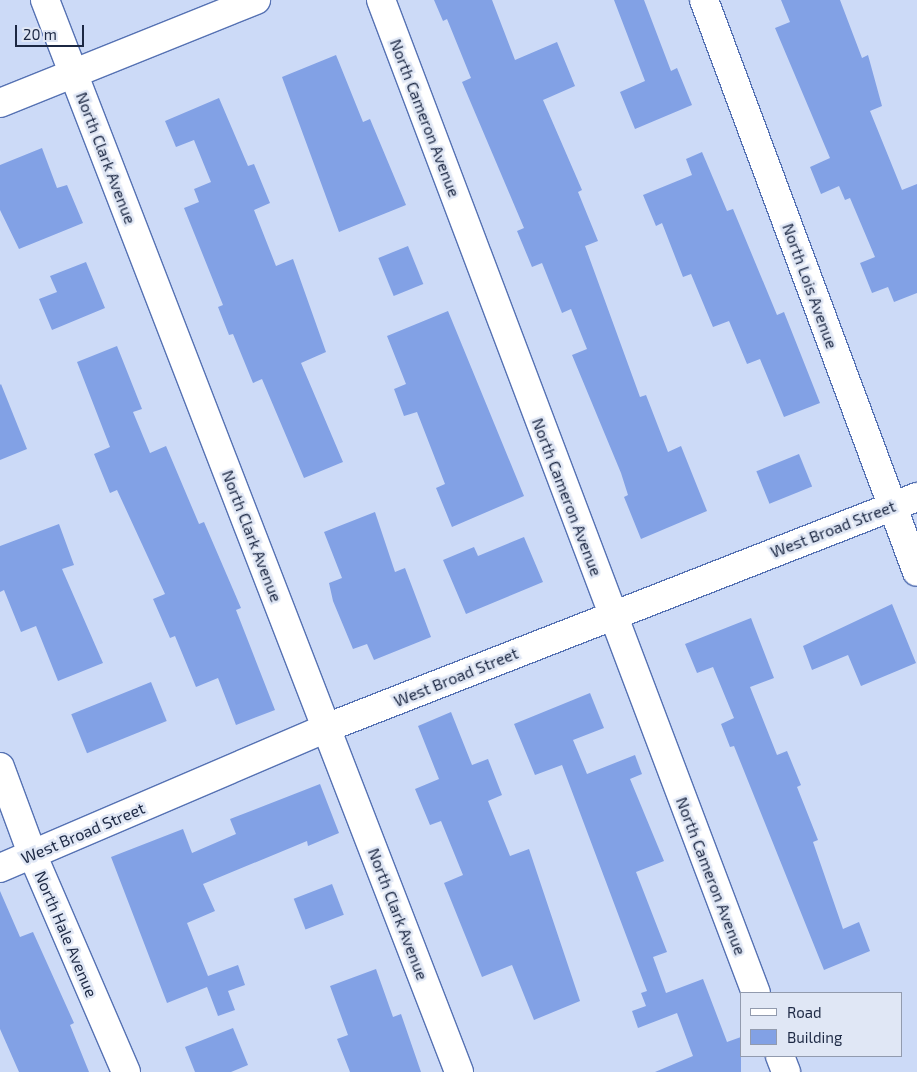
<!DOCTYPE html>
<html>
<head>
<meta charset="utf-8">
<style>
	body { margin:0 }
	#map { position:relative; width:917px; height:1072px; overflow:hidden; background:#ccdaf7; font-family:"Exo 2",sans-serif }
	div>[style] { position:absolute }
	.building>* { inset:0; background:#82a1e5; transform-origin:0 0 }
	.roads { filter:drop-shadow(1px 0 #5672b3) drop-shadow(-1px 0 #5672b3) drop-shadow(0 1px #5672b3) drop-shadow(0 -1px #5672b3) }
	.minor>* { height:28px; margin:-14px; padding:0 14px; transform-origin:14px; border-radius:14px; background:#fff }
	span { translate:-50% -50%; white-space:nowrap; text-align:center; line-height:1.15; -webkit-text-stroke:5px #e0e7f5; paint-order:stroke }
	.street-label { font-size:16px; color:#1c2843 }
	.legend { position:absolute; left:740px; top:992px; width:162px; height:65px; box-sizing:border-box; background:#e0e7f5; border:1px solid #929bae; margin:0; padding:6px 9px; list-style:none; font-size:15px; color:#1c2843 }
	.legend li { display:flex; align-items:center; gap:10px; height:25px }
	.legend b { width:25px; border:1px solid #929bae }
	.scale { position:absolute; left:15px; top:25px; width:69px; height:22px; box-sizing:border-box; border:2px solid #1c2843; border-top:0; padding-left:6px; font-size:15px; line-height:18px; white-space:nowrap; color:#1c2843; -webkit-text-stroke:4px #e0e7f5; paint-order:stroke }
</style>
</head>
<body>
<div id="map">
	<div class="building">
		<i style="clip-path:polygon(434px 0,492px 0,515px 60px,557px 42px,575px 86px,543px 100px,582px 190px,578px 192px,598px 241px,585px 246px,640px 397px,646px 395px,668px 452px,681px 446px,707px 511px,641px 539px,624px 497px,628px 495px,621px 473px,572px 355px,587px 349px,571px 309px,562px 313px,542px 263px,532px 267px,517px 231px,524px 228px,462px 82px,471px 78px,447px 19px,443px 21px)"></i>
		<i style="clip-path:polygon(614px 0,644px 0,671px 71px,677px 68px,692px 105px,635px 129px,620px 92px,645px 81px)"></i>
		<i style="clip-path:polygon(781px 0,840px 0,862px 58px,868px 55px,882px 106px,870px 111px,902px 190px,917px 184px,917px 293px,894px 302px,888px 287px,872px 293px,860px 263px,875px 257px,850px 198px,845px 200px,839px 186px,821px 194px,810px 167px,830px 158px,775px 28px,790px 22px)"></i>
		<i style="clip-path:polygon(336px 55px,363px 122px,370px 119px,406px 205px,339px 232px,282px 77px)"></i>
		<i style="clip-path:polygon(219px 98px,248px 166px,254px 164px,270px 203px,254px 210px,276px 266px,293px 259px,326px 352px,301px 363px,343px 462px,304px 478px,262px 379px,253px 383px,233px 334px,229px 335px,218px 307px,223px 305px,184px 208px,199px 202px,194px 189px,211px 182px,194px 140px,176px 147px,165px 121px)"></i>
		<i style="clip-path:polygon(42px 148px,57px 188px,67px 185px,83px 223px,19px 249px,0 210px,0 165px)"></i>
		<i style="clip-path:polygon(702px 152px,727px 211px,733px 209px,777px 315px,784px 312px,820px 403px,784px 417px,760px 359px,747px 364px,729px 321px,713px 327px,691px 274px,683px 277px,662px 223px,656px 226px,643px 195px,692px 175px,686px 159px)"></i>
		<i style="left:408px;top:246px;width:41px;height:32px;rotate:68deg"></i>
		<i style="clip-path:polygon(86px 262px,105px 308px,52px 330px,39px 299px,57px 292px,50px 276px)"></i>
		<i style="clip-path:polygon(448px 311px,524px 496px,452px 527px,436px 488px,445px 484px,417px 412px,404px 416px,394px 389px,406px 384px,387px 336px)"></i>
		<i style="clip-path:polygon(117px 346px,142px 409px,133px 412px,150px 453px,166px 446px,199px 524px,204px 522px,241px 608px,236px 610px,275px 710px,236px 725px,218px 678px,196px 687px,175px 636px,170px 638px,153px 599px,165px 594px,117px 490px,110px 493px,94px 454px,110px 447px,77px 362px)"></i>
		<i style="clip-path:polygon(1px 384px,27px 449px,0 460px,0 385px)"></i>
		<i style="left:799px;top:454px;width:35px;height:46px;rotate:68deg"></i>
		<i style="clip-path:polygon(375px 512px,395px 572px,405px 568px,431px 637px,374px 660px,367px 644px,353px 649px,333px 601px,329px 583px,342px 578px,324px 532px)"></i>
		<i style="clip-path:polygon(59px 524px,74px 565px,62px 569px,103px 663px,58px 681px,36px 626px,21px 632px,4px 590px,0 592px,0 546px)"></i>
		<i style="clip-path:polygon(524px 537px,543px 582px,466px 614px,443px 560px,474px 547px,478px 556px)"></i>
		<i style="clip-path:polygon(892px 604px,916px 663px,861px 686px,848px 655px,812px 670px,803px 646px)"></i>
		<i style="clip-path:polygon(751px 618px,774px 678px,750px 687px,777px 755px,787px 751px,801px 785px,797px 787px,818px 840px,813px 842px,843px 929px,859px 922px,870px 951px,824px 970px,734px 746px,730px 747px,721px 724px,734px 718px,713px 667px,697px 673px,685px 644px)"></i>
		<i style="left:151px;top:682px;width:42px;height:86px;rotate:68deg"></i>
		<i style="clip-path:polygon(590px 693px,604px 728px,573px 740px,587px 774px,635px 755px,642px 774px,630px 779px,664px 861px,636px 872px,667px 952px,653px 957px,666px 993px,703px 979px,727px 1042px,741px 1037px,741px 1072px,655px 1072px,693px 1056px,677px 1013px,638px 1028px,632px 1011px,646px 1006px,641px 993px,647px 991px,562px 765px,535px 775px,514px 724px)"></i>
		<i style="clip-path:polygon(451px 712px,472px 765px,488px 759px,502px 795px,488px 801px,510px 856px,529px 849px,580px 1001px,534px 1020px,512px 965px,482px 977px,444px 883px,463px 875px,441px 821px,430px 825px,415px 789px,439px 779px,418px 726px)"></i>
		<i style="clip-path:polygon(320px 784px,339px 833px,308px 846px,307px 841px,203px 884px,215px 911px,187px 923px,208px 976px,238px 965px,245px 985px,228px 991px,235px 1010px,218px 1016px,207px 987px,167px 1003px,111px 857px,183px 829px,192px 853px,236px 834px,230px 819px)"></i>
		<i style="left:332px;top:884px;width:33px;height:41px;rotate:69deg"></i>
		<i style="clip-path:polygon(0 891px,20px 937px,33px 932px,74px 1023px,70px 1025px,89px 1072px,19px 1072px,0 1029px)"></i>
		<i style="clip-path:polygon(376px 969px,393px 1017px,401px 1014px,421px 1072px,350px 1072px,337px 1039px,348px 1035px,330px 986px)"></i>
		<i style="clip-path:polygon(233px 1028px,248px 1065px,231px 1072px,195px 1072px,185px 1047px)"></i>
	</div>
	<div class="roads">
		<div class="minor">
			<i style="left:45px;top:0;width:1149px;rotate:68.88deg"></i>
			<i style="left:381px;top:0;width:1061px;rotate:69.31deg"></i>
			<i style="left:704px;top:0;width:610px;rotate:69.58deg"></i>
			<i style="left:0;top:103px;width:276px;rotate:-21.9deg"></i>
			<i style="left:0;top:767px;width:95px;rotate:69.7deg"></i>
			<i style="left:33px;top:856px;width:235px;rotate:66.7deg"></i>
			<i style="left:0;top:868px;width:355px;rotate:-23.2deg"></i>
			<i style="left:326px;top:728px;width:635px;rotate:-21.35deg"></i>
			<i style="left:780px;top:1056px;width:17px;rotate:69deg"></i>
		</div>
	</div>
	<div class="street-label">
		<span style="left:425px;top:118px;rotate:69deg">North Cameron Avenue</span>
		<span style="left:106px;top:158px;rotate:69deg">North Clark Avenue</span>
		<span style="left:810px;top:286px;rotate:70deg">North Lois Avenue</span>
		<span style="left:567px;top:497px;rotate:69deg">North Cameron Avenue</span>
		<span style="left:833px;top:529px;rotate:-21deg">West Broad Street</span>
		<span style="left:252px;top:536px;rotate:69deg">North Clark Avenue</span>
		<span style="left:456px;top:677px;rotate:-22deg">West Broad Street</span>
		<span style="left:83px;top:833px;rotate:-23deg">West Broad Street</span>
		<span style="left:711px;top:876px;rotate:69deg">North Cameron Avenue</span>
		<span style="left:398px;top:914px;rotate:69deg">North Clark Avenue</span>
		<span style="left:66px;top:934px;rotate:67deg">North Hale Avenue</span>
	</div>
	<ul class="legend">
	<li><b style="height:6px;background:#fff"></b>Road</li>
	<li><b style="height:14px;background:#82a1e5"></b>Building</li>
	</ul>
	<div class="scale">20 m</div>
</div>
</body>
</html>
